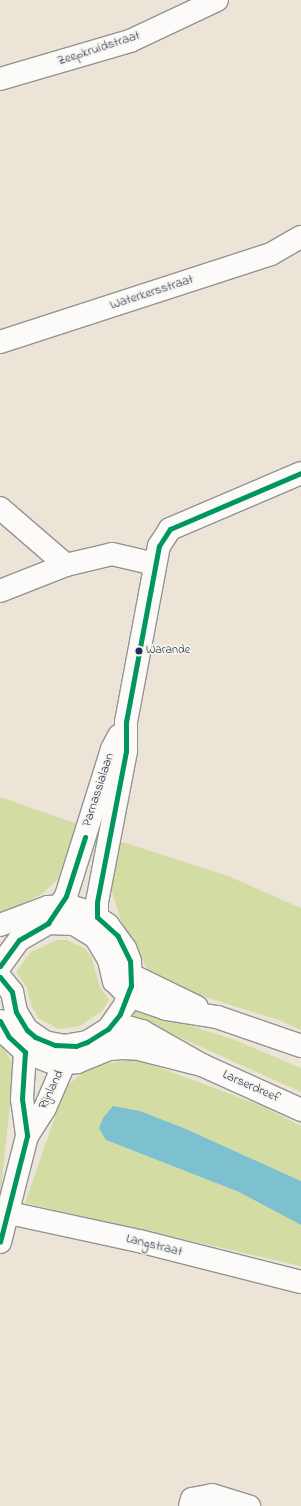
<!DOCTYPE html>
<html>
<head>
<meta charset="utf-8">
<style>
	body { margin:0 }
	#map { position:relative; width:301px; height:1506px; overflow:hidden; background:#ebe4d7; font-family:"Indie Flower",sans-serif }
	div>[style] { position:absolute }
	.green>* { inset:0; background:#d3dca3 }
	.water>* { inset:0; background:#7dc0d0 }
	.roads { filter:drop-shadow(1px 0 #949394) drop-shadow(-1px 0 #949394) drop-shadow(0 1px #949394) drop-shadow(0 -1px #949394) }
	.minor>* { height:22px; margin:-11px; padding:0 11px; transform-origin:11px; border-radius:11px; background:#fcfbf9 }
	.major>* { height:22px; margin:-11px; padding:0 11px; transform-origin:11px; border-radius:11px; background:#fcfbf9 }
	.bus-1>* { height:5px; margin:-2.5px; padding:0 2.5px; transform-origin:2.5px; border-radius:2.5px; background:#00965e }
	.dots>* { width:11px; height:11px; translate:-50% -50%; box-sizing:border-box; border:2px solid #f7f3e8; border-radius:50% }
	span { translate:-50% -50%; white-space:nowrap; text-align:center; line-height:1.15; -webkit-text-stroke:3.5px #f7f3e8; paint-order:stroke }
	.bus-label { font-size:12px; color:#1b2f5e }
	.left { translate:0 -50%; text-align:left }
	.street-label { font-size:13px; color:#1b2f5e }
</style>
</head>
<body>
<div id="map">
	<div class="green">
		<i style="clip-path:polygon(0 797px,83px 826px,60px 877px,42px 894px,0 915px)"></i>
		<i style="clip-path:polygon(116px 840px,228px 876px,301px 908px,301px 1030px,281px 1021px,171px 986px,149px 972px,123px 926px,111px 889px)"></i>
		<i style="clip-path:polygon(57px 940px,67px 940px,84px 948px,91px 956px,100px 987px,109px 1000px,102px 1011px,80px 1026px,59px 1029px,39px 1019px,32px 1007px,27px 988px,16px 972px,31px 952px)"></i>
		<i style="clip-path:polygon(135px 1008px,235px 1040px,301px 1068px,301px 1092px,133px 1016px)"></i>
		<i style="clip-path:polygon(0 1040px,14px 1067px,0 1198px)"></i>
		<i style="clip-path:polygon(137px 1059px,262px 1106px,301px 1126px,301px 1181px,186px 1129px,140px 1111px,106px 1140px,239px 1192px,301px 1225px,301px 1266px,25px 1203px,65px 1088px,82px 1073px,103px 1064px)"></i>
	</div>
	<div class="water">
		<i style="clip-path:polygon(113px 1106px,140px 1111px,186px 1129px,301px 1181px,301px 1225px,239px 1192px,106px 1140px,99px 1128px,103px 1118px)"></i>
	</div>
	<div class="roads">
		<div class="minor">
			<i style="left:0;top:79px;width:135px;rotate:-16.3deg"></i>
			<i style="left:130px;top:41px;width:96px;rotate:-25.2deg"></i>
			<i style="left:0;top:342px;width:285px;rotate:-18deg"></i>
			<i style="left:271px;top:254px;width:34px;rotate:-30deg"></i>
			<i style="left:0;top:508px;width:87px;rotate:40.8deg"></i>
			<i style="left:0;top:591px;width:71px;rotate:-21.5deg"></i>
			<i style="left:66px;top:565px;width:47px;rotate:-13.4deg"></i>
			<i style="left:112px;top:554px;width:44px;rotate:13.1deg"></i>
			<i style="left:60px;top:905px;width:11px;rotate:-56deg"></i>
			<i style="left:66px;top:896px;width:154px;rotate:-72.6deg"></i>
			<i style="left:112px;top:749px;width:15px;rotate:-62deg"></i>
			<i style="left:97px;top:917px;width:15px;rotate:-90deg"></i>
			<i style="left:97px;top:902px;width:154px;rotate:-79.1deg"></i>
			<i style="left:126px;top:751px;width:29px;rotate:-90deg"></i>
			<i style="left:126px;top:722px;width:179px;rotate:-79.4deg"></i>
			<i style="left:159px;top:546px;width:20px;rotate:-57deg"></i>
			<i style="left:170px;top:529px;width:142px;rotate:-23.1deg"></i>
			<i style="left:25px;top:1052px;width:47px;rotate:93.7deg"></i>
			<i style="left:22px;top:1099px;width:37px;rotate:82deg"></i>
			<i style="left:0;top:1211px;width:142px;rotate:12.2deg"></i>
			<i style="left:139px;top:1241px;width:167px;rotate:14.2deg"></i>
			<i style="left:0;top:1242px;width:109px;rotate:-75.7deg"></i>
			<i style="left:27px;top:1136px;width:33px;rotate:-57deg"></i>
			<i style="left:45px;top:1108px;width:48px;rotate:-66.6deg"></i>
			<i style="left:190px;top:1506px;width:7px;rotate:-74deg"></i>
			<i style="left:192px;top:1499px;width:20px;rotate:-11deg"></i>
			<i style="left:212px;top:1495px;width:39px;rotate:17deg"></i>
		</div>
		<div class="major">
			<i style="left:48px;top:923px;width:26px;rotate:2deg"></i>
			<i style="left:74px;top:924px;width:26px;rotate:32deg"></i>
			<i style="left:96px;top:938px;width:26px;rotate:59deg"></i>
			<i style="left:109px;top:960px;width:22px;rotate:77deg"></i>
			<i style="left:114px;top:981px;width:21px;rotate:45deg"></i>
			<i style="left:129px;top:996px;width:39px;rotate:19deg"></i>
			<i style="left:166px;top:1009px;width:52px;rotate:8.9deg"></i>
			<i style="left:217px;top:1017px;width:89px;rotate:19deg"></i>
			<i style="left:0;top:925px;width:51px;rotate:-20.6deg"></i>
			<i style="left:48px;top:907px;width:22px;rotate:-3deg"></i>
			<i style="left:70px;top:906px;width:20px;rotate:18deg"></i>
			<i style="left:89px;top:912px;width:23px;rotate:34deg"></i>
			<i style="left:108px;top:925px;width:29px;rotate:54deg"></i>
			<i style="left:125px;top:948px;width:14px;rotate:69deg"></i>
			<i style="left:130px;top:961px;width:25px;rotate:88deg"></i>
			<i style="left:131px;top:986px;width:20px;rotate:108deg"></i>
			<i style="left:125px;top:1005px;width:29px;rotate:125deg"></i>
			<i style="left:108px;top:1029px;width:25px;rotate:148deg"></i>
			<i style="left:87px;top:1042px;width:22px;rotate:170deg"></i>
			<i style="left:65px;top:1046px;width:20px;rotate:-169deg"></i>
			<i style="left:45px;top:1042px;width:22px;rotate:-146deg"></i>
			<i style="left:27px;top:1030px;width:21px;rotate:-121deg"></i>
			<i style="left:16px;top:1012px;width:20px;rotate:-101deg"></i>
			<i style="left:12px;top:992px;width:19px;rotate:-129deg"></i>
			<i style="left:0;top:966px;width:32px;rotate:-54deg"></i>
			<i style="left:19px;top:940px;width:34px;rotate:-30deg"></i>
			<i style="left:48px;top:923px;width:14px;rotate:-56deg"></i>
			<i style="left:131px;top:975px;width:73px;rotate:25.9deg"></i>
			<i style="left:0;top:1021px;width:18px;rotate:61deg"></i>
			<i style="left:9px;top:1037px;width:22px;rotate:43deg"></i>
			<i style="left:25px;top:1052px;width:31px;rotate:21deg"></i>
			<i style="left:54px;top:1063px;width:23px;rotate:-2deg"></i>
			<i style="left:77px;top:1062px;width:35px;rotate:-22deg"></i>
			<i style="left:110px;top:1049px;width:12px;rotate:-5deg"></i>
			<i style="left:122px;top:1048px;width:17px;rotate:3deg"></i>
			<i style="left:139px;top:1049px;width:65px;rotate:14.3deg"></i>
			<i style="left:108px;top:1029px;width:15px;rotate:-11deg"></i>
			<i style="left:123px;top:1026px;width:20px;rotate:15deg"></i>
			<i style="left:142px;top:1031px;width:69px;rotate:29.5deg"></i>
			<i style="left:202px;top:1065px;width:109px;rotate:24.4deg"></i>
		</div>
	</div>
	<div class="bus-1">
		<i style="left:0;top:966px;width:32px;rotate:-54deg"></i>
		<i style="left:19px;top:940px;width:34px;rotate:-30deg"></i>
		<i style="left:48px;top:923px;width:32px;rotate:-56deg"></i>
		<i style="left:66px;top:896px;width:62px;rotate:-72.1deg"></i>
		<i style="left:0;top:977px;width:19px;rotate:51deg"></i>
		<i style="left:12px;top:992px;width:20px;rotate:79deg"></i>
		<i style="left:16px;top:1012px;width:21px;rotate:59deg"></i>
		<i style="left:27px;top:1030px;width:11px;rotate:41deg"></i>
		<i style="left:35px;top:1037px;width:22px;rotate:22deg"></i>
		<i style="left:55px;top:1045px;width:21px;rotate:3deg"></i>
		<i style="left:76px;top:1046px;width:12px;rotate:-20deg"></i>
		<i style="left:87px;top:1042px;width:25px;rotate:-32deg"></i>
		<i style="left:108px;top:1029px;width:19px;rotate:-51deg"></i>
		<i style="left:120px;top:1014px;width:30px;rotate:-69deg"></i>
		<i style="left:131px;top:986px;width:25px;rotate:-92deg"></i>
		<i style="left:130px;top:961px;width:28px;rotate:-116deg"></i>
		<i style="left:118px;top:936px;width:28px;rotate:-138deg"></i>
		<i style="left:97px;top:917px;width:15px;rotate:-90deg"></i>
		<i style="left:97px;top:902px;width:154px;rotate:-79.1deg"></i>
		<i style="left:126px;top:751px;width:29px;rotate:-90deg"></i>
		<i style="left:126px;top:722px;width:179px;rotate:-79.4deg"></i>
		<i style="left:159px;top:546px;width:20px;rotate:-57deg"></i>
		<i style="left:170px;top:529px;width:142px;rotate:-23.1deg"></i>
		<i style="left:0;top:1021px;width:18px;rotate:61deg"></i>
		<i style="left:9px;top:1037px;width:22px;rotate:43deg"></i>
		<i style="left:25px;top:1052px;width:47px;rotate:93.7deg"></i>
		<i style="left:22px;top:1099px;width:37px;rotate:82deg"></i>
		<i style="left:27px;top:1136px;width:109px;rotate:104.3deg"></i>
	</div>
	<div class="dots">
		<i style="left:139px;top:651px;background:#1b2f5e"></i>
	</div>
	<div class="bus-label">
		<span class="left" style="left:146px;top:651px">Warande</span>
	</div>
	<div class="street-label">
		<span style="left:99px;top:49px;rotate:-18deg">Zeepkruidstraat</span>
		<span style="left:152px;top:293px;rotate:-18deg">Waterkersstraat</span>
		<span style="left:99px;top:790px;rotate:-72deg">Parnassialaan</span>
		<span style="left:251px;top:1087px;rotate:24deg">Larserdreef</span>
		<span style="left:52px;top:1090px;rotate:-65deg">Rijnland</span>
		<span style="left:154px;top:1246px;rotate:14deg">Langstraat</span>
	</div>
</div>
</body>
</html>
